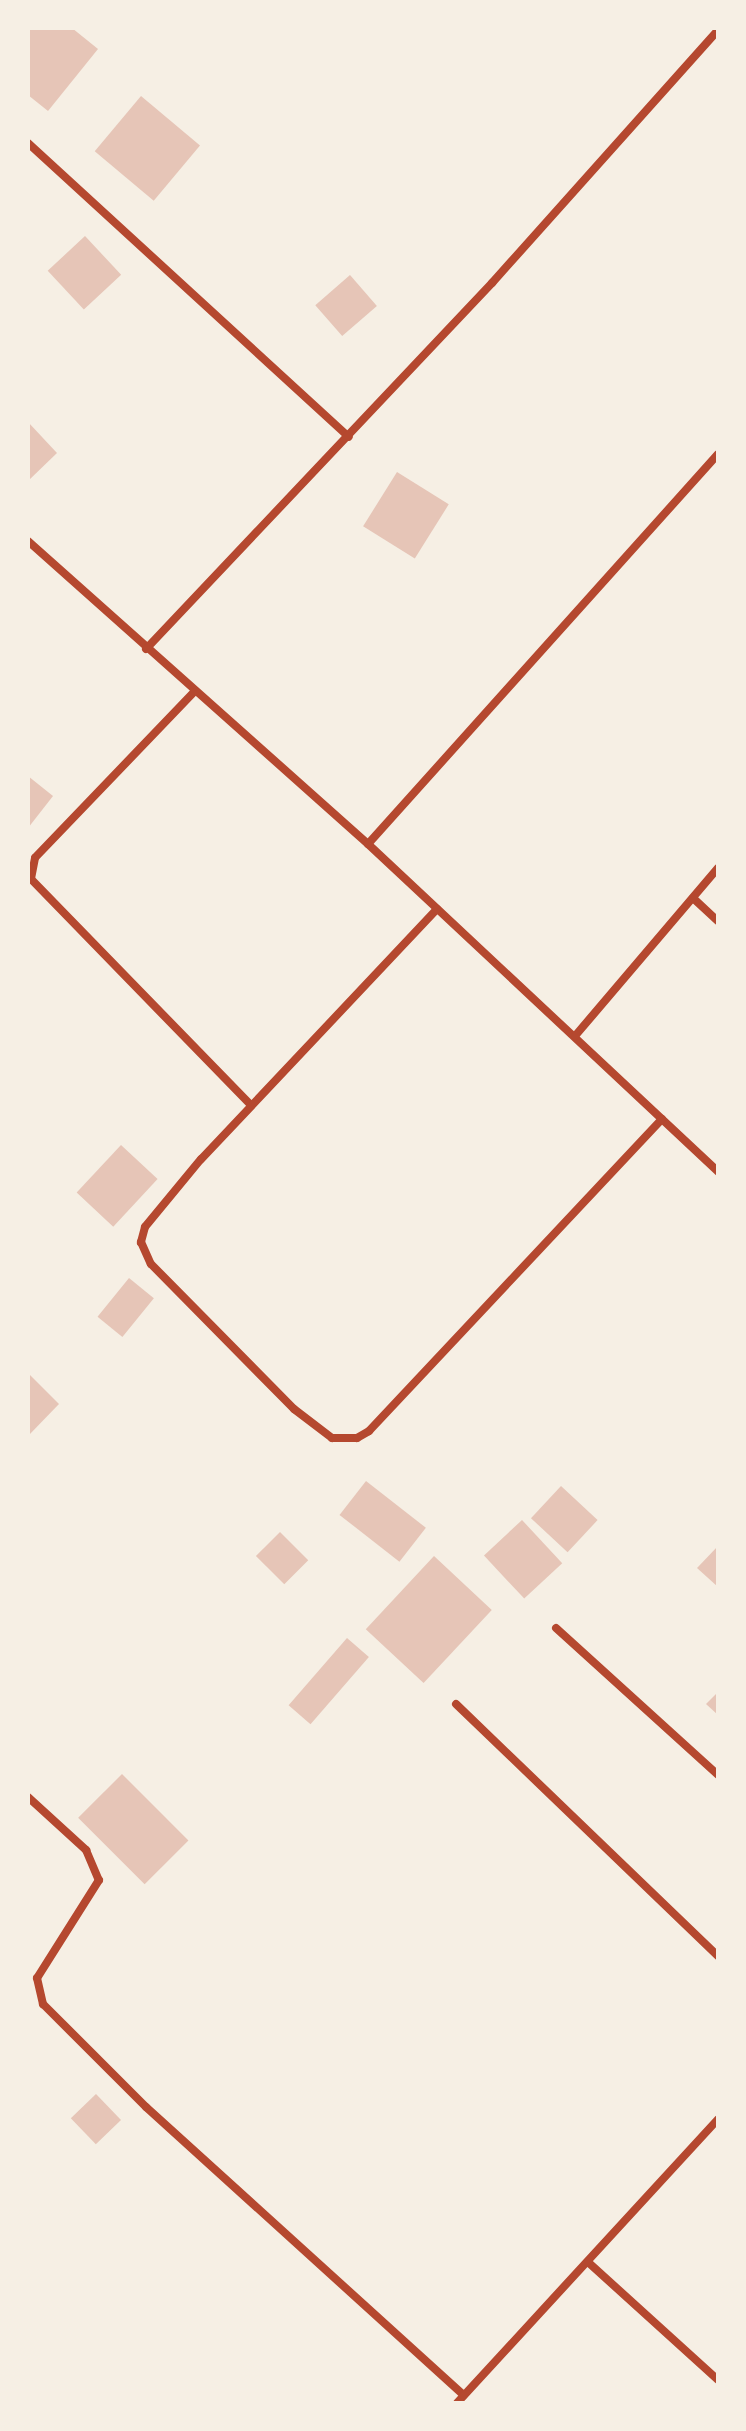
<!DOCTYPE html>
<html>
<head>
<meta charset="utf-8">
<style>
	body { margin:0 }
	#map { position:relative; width:746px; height:2431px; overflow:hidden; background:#f6efe4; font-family:"Varela Round",sans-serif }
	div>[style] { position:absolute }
	.building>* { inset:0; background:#e6c5b7; transform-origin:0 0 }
	.minor>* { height:8px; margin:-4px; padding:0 4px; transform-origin:4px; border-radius:4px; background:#b5482f }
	span { translate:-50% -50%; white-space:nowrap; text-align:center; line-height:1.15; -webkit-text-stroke:6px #f6efe4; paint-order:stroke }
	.frame { position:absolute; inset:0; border:30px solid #f6efe4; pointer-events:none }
</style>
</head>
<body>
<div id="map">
	<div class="building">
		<i style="clip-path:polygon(28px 28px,72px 28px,98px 49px,48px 111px,28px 95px)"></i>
		<i style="left:141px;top:96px;width:77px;height:72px;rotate:40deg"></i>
		<i style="left:85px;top:236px;width:53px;height:51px;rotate:47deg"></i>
		<i style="left:350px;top:275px;width:41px;height:46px;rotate:49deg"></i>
		<i style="clip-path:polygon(28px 422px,57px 453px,28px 481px)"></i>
		<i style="left:397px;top:472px;width:61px;height:64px;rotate:32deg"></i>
		<i style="clip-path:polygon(28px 776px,53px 796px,28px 828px)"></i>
		<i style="left:121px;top:1145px;width:50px;height:65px;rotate:43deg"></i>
		<i style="left:129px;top:1278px;width:32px;height:50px;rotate:39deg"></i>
		<i style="clip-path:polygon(28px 1373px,59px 1404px,28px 1436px)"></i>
		<i style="left:366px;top:1481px;width:76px;height:43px;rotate:38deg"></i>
		<i style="left:561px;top:1486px;width:50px;height:44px;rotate:43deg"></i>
		<i style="left:522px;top:1520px;width:59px;height:52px;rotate:47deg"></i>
		<i style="left:280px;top:1532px;width:40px;height:34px;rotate:45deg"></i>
		<i style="clip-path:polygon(718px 1546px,718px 1587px,697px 1568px)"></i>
		<i style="left:434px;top:1556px;width:79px;height:100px;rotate:43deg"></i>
		<i style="left:347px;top:1638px;width:29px;height:89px;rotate:41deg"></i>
		<i style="clip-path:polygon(718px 1692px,718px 1715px,706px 1704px)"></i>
		<i style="left:122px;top:1774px;width:94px;height:62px;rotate:45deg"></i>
		<i style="left:96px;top:2094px;width:36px;height:35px;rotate:46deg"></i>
	</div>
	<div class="minor">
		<i style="left:28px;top:143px;width:435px;rotate:42.5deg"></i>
		<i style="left:28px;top:541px;width:455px;rotate:41.7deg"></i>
		<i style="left:368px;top:844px;width:480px;rotate:43.1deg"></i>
		<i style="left:146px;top:649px;width:504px;rotate:-46.61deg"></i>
		<i style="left:492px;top:283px;width:339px;rotate:-48.2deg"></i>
		<i style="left:193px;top:693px;width:228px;rotate:133.8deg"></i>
		<i style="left:35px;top:858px;width:21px;rotate:101deg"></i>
		<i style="left:31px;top:879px;width:315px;rotate:45.8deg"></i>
		<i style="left:368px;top:844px;width:524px;rotate:-48.09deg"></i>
		<i style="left:693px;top:898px;width:34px;rotate:43deg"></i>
		<i style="left:437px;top:909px;width:344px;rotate:133.3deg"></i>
		<i style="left:201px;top:1159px;width:88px;rotate:129.5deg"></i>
		<i style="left:145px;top:1227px;width:16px;rotate:105deg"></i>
		<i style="left:141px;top:1242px;width:24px;rotate:66deg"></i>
		<i style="left:151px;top:1264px;width:204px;rotate:45.4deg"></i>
		<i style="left:294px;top:1409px;width:48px;rotate:37.3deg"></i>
		<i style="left:332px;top:1438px;width:25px"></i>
		<i style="left:357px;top:1438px;width:14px;rotate:-30deg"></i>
		<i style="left:369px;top:1431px;width:428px;rotate:-46.8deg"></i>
		<i style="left:575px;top:1036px;width:221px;rotate:-49.6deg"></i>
		<i style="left:556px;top:1628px;width:219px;rotate:42.2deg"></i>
		<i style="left:456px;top:1704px;width:364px;rotate:43.9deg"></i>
		<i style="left:28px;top:1797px;width:79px;rotate:42.4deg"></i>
		<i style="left:86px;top:1850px;width:33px;rotate:67deg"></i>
		<i style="left:99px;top:1880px;width:116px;rotate:122.3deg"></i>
		<i style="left:37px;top:1978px;width:27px;rotate:77deg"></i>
		<i style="left:43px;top:2004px;width:146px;rotate:45deg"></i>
		<i style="left:146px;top:2107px;width:429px;rotate:42.2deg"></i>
		<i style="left:589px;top:2263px;width:174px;rotate:42.2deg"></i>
		<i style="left:457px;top:2403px;width:386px;rotate:-47.4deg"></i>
	</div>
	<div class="frame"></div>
</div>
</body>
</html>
